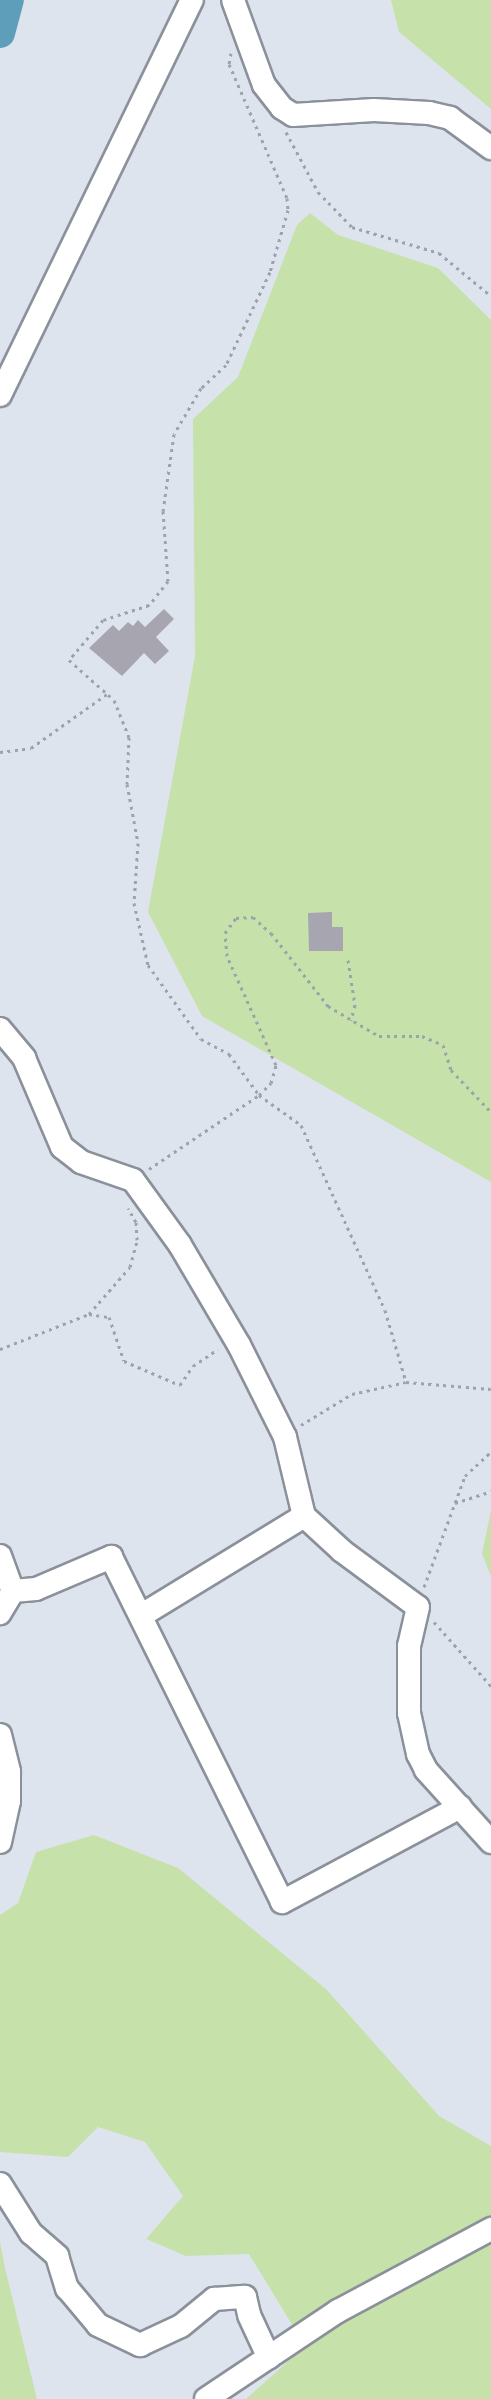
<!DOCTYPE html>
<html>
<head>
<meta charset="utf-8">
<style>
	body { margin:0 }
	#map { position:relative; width:491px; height:2399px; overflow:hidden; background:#dde4ee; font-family:"PT Sans Narrow",sans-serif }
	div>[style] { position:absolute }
	.green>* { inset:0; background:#c7e1ab }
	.river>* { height:30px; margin:-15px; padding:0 15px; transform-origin:15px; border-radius:15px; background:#5e9ebb }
	.building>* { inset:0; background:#a7a5b0 }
	.path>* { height:3px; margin-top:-1.5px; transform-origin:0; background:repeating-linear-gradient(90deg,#9da3ab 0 3px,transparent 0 7.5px) }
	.roads { filter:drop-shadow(2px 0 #8b919a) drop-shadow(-2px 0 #8b919a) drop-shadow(0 2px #8b919a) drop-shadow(0 -2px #8b919a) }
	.minor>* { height:22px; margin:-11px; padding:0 11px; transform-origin:11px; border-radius:11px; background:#fff }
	span { translate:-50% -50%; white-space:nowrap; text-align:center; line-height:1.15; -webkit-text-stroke:5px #fff; paint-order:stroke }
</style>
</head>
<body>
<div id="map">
	<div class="green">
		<i style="clip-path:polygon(391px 0,491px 0,491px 109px,399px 32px)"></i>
		<i style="clip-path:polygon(310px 213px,338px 235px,438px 268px,491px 320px,491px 1182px,202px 1016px,148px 912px,195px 656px,193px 419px,238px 377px,297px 225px)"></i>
		<i style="clip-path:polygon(491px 1510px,491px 1576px,482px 1554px)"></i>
		<i style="clip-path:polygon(94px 1835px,178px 1868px,326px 1989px,439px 2116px,491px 2146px,491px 2399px,246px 2399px,305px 2346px,249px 2254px,186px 2256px,146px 2239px,183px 2196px,145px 2142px,98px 2127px,68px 2157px,0 2152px,0 1915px,18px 1903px,36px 1852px)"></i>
		<i style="clip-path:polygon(0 2242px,5px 2268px,37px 2399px,0 2399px)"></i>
	</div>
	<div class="river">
		<i style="left:0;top:33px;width:34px;rotate:-75deg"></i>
	</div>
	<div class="building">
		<i style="clip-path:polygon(164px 609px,174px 619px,156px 637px,169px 651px,155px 664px,144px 653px,122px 676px,89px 648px,113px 625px,119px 631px,128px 622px,133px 626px,138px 620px,145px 627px)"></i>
		<i style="clip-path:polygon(332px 912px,332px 927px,343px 927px,343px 951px,309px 951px,308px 913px)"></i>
	</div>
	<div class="path">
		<i style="left:231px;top:53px;width:11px;rotate:100deg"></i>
		<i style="left:229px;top:64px;width:146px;rotate:66.6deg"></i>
		<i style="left:287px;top:198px;width:12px;rotate:85deg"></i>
		<i style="left:288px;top:210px;width:65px;rotate:106.2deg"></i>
		<i style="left:270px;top:272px;width:103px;rotate:115.3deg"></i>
		<i style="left:226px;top:365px;width:34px;rotate:137deg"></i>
		<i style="left:201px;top:388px;width:53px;rotate:120.4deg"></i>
		<i style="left:174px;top:434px;width:78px;rotate:98.1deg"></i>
		<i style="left:163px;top:511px;width:70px;rotate:85.9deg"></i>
		<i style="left:168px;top:581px;width:31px;rotate:128deg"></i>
		<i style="left:149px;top:605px;width:48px;rotate:161.9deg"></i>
		<i style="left:103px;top:620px;width:52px;rotate:130.4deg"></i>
		<i style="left:69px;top:660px;width:60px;rotate:41.6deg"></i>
		<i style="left:114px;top:700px;width:40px;rotate:68deg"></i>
		<i style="left:129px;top:737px;width:47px;rotate:92.4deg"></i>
		<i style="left:127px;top:784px;width:60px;rotate:79.4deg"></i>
		<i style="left:138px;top:843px;width:60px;rotate:93.8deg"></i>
		<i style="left:134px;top:903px;width:64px;rotate:77.3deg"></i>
		<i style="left:148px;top:965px;width:91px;rotate:54.4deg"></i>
		<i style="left:201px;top:1039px;width:32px;rotate:28deg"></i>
		<i style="left:229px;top:1054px;width:51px;rotate:53.8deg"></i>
		<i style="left:259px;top:1095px;width:52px;rotate:35.5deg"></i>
		<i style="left:301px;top:1125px;width:203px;rotate:65.6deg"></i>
		<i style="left:385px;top:1310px;width:75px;rotate:73.7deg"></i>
		<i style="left:286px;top:132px;width:68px;rotate:61.9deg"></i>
		<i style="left:318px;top:192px;width:49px;rotate:45.8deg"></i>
		<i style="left:352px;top:227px;width:91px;rotate:16.6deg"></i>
		<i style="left:439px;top:253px;width:67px;rotate:39.6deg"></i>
		<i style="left:0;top:752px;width:31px;rotate:-7deg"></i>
		<i style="left:31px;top:748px;width:93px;rotate:-35.4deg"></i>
		<i style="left:348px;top:960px;width:46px;rotate:81.2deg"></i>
		<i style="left:355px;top:1005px;width:16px;rotate:105deg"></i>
		<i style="left:149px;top:1169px;width:133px;rotate:-33.9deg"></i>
		<i style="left:259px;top:1095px;width:17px;rotate:-45deg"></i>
		<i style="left:271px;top:1083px;width:19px;rotate:-74deg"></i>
		<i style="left:276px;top:1065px;width:120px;rotate:-114.2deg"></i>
		<i style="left:227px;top:956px;width:23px;rotate:-95deg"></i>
		<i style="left:225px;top:933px;width:19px;rotate:-54deg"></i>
		<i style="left:236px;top:918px;width:17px;rotate:-3deg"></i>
		<i style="left:253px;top:917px;width:24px;rotate:42deg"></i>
		<i style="left:271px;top:933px;width:93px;rotate:52deg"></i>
		<i style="left:328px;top:1006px;width:59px;rotate:30.5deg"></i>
		<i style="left:379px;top:1036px;width:43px"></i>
		<i style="left:422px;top:1036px;width:23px;rotate:23deg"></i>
		<i style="left:443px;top:1045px;width:26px;rotate:72deg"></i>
		<i style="left:451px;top:1070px;width:58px;rotate:46.4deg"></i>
		<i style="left:89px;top:1314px;width:20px;rotate:9deg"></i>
		<i style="left:109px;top:1317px;width:46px;rotate:71.2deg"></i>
		<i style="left:124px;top:1361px;width:61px;rotate:23.2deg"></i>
		<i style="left:180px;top:1385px;width:23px;rotate:-56deg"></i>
		<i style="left:193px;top:1366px;width:30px;rotate:-34deg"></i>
		<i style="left:0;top:1349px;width:96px;rotate:-21.5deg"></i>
		<i style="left:89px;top:1314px;width:62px;rotate:-48.9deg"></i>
		<i style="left:130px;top:1267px;width:28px;rotate:-75deg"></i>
		<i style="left:137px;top:1240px;width:18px;rotate:-93deg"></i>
		<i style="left:136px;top:1222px;width:16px;rotate:-120deg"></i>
		<i style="left:301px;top:1425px;width:60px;rotate:-31.3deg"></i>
		<i style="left:352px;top:1394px;width:55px;rotate:-12.5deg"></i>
		<i style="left:406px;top:1382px;width:85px;rotate:4.7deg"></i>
		<i style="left:455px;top:1503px;width:38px;rotate:-18deg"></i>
		<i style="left:424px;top:1587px;width:118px;rotate:-69.7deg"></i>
		<i style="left:465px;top:1476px;width:35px;rotate:-43deg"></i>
		<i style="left:434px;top:1622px;width:86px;rotate:48.3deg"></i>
	</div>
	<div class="roads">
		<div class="minor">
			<i style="left:233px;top:0;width:90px;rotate:70deg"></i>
			<i style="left:264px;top:85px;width:29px;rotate:52deg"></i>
			<i style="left:282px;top:108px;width:13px;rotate:32deg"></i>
			<i style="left:293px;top:115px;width:81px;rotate:-3.5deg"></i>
			<i style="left:374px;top:110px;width:55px;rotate:3.1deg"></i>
			<i style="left:429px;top:113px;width:22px;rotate:13deg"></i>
			<i style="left:450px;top:118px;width:51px;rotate:36.2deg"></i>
			<i style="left:0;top:395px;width:439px;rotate:-64.1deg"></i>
			<i style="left:0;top:1029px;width:38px;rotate:50deg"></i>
			<i style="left:24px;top:1058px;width:97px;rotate:66.9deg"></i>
			<i style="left:62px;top:1147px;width:24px;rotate:38deg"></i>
			<i style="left:81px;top:1162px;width:55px;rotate:19.1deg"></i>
			<i style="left:133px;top:1180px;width:80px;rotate:54.1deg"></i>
			<i style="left:180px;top:1245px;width:116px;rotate:59.5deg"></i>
			<i style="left:239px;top:1345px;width:103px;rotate:63.4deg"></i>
			<i style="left:285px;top:1437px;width:81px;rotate:76.5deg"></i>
			<i style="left:304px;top:1516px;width:52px;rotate:42.6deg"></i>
			<i style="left:342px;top:1551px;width:94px;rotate:36.4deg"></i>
			<i style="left:418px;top:1607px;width:40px;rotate:103deg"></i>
			<i style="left:409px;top:1646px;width:67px;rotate:90deg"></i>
			<i style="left:409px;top:1713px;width:42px;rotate:77.6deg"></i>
			<i style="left:418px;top:1754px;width:18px;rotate:63deg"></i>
			<i style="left:426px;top:1770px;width:97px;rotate:47.9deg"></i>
			<i style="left:0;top:1556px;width:37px;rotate:70deg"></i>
			<i style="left:13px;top:1591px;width:26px;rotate:121deg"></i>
			<i style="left:13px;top:1591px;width:23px;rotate:-5deg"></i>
			<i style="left:36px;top:1589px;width:82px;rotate:-23.1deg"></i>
			<i style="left:111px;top:1557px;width:385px;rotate:63.6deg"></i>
			<i style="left:282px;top:1902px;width:202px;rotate:-28.1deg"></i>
			<i style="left:142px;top:1615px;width:190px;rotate:-31.4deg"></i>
			<i style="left:0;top:1735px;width:38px;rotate:76deg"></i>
			<i style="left:9px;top:1772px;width:29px;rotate:90deg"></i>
			<i style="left:9px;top:1801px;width:42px;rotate:102.4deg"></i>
			<i style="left:0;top:2184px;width:58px;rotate:57.7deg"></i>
			<i style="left:31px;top:2233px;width:35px;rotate:41deg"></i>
			<i style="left:57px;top:2256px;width:34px;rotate:73deg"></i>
			<i style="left:67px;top:2288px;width:48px;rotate:50deg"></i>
			<i style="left:98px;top:2325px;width:47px;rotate:25.5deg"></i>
			<i style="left:140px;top:2345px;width:45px;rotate:-24.9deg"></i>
			<i style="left:181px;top:2326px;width:43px;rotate:-39.3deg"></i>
			<i style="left:214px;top:2299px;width:31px;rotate:-4deg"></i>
			<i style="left:245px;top:2297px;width:18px;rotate:77deg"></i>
			<i style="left:249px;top:2315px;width:47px;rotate:65.1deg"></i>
			<i style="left:206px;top:2399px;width:159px;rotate:-33.7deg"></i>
			<i style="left:338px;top:2311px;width:174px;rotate:-28.2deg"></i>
		</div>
	</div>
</div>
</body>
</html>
